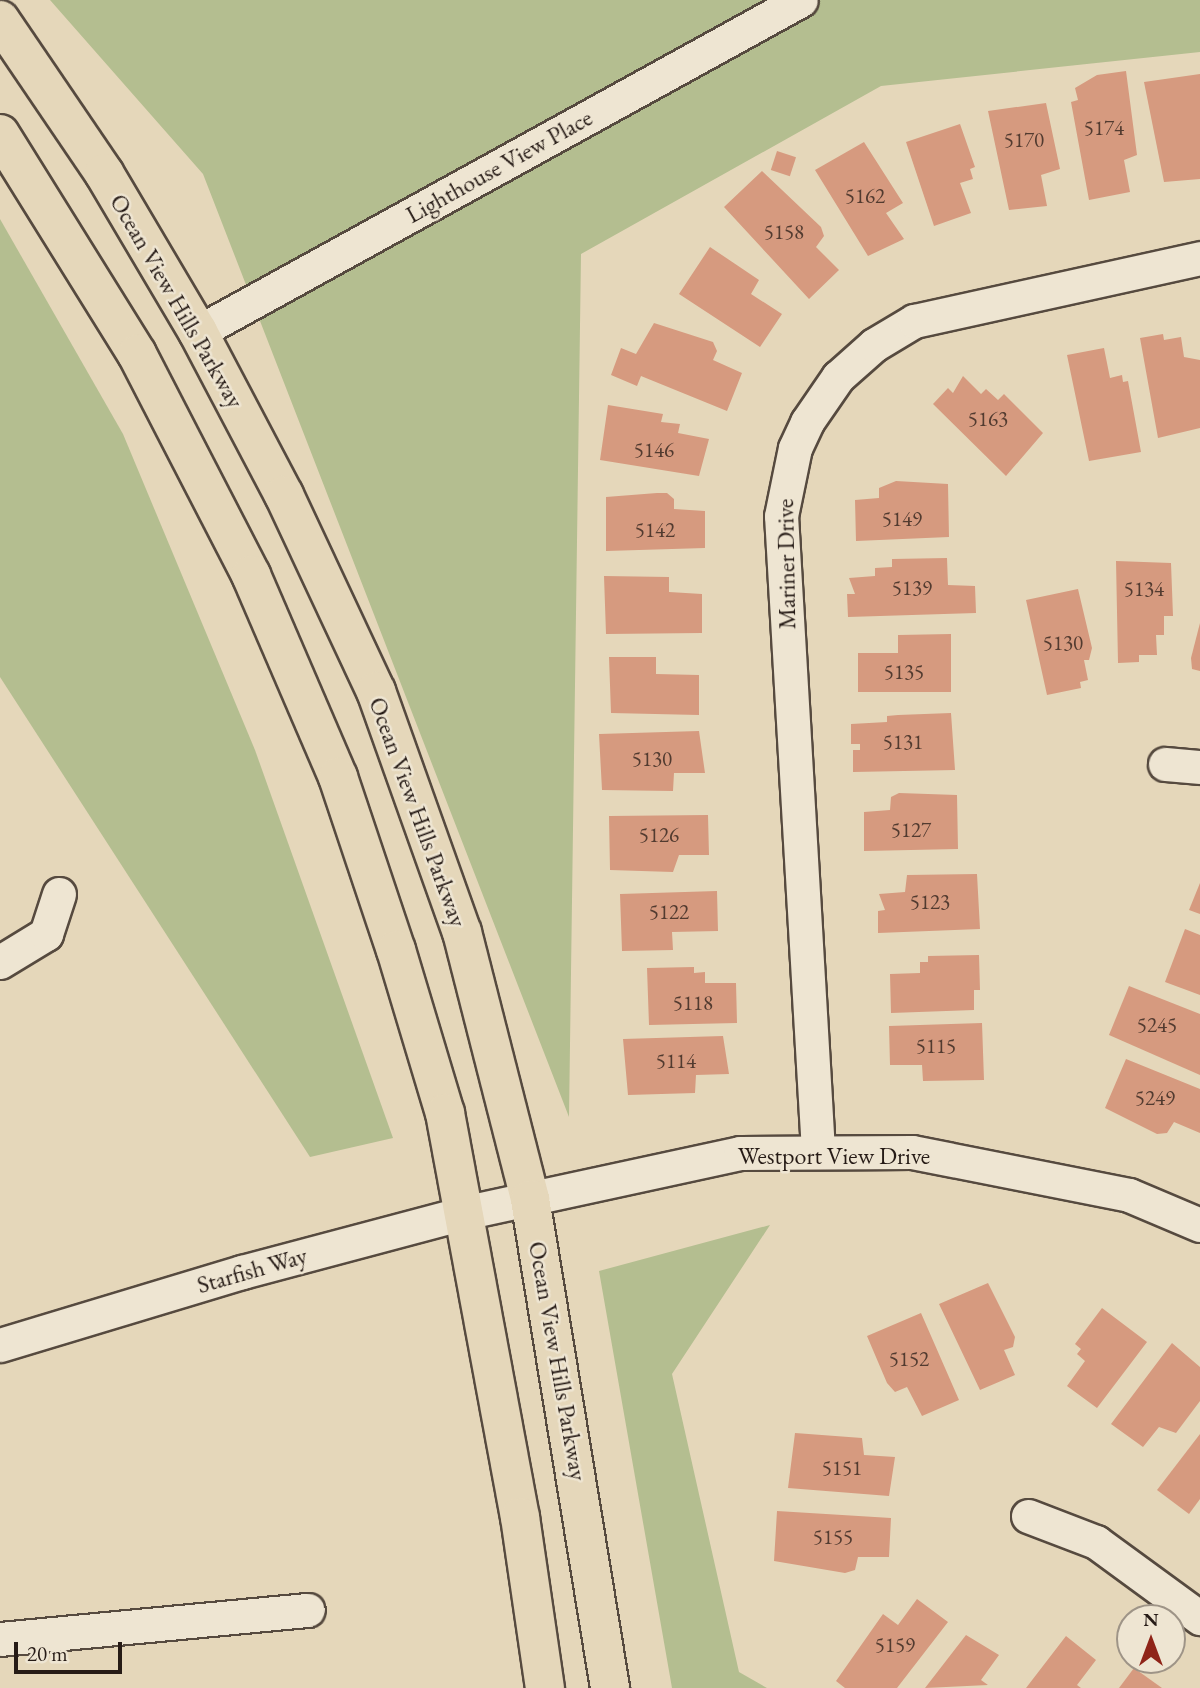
<!DOCTYPE html>
<html>
<head>
<meta charset="utf-8">
<style>
	body { margin:0 }
	#map { position:relative; width:1200px; height:1688px; overflow:hidden; background:#e5d7ba; font-family:"EB Garamond",serif }
	div>[style] { position:absolute }
	.green>* { inset:0; background:#b4be90 }
	.building>* { inset:0; background:#d69a7f; transform-origin:0 0 }
	.roads { filter:drop-shadow(2px 0 #564a3f) drop-shadow(-2px 0 #564a3f) drop-shadow(0 2px #564a3f) drop-shadow(0 -2px #564a3f) }
	.minor>* { height:33px; margin:-16.5px; padding:0 16.5px; transform-origin:16.5px; border-radius:16.5px; background:#eee5d2 }
	.primary>* { height:38px; margin:-19px; padding:0 19px; transform-origin:19px; border-radius:19px; background:#e5d7ba }
	span { translate:-50% -50%; white-space:nowrap; text-align:center; line-height:1.15; -webkit-text-stroke:5px #eee5d2; paint-order:stroke }
	.number-label { font-size:21px; color:#523b30 }
	.number-label span { -webkit-text-stroke-width:0 }
	.street-label { font-size:24px; color:#261b16 }
	.north { position:absolute; left:1116px; top:1604px; width:70px; height:70px; box-sizing:border-box; background:#eee5d2; border:2px solid #9e9487; border-radius:50%; rotate:0deg; font-size:19px; font-weight:700; line-height:28px; text-align:center; color:#261b16 }
	.north::after { content:''; display:block; margin:auto; width:24px; height:32px; background:#8f2418; clip-path:polygon(50% 0,100% 100%,50% 72%,0 100%) }
	.scale { position:absolute; left:14px; top:1642px; width:108px; height:32px; box-sizing:border-box; border:4px solid #261b16; border-top:0; padding-left:9px; font-size:21px; line-height:24px; white-space:nowrap; color:#261b16; -webkit-text-stroke:5px #eee5d2; paint-order:stroke }
</style>
</head>
<body>
<div id="map">
	<div class="green">
		<i style="clip-path:polygon(50px 0,1200px 0,1200px 52px,881px 86px,581px 254px,569px 1117px,203px 174px)"></i>
		<i style="clip-path:polygon(0 219px,123px 434px,255px 750px,393px 1138px,310px 1157px,0 677px)"></i>
		<i style="clip-path:polygon(770px 1225px,672px 1374px,739px 1672px,767px 1688px,672px 1688px,599px 1271px)"></i>
	</div>
	<div class="building">
		<i style="clip-path:polygon(1126px 71px,1137px 155px,1124px 160px,1130px 192px,1089px 200px,1071px 102px,1078px 100px,1075px 88px,1097px 75px)"></i>
		<i style="clip-path:polygon(1200px 74px,1200px 179px,1164px 182px,1144px 82px)"></i>
		<i style="clip-path:polygon(1046px 103px,1060px 169px,1041px 175px,1047px 206px,1009px 210px,988px 111px)"></i>
		<i style="clip-path:polygon(960px 124px,975px 167px,970px 169px,973px 179px,960px 183px,971px 213px,934px 226px,906px 142px)"></i>
		<i style="clip-path:polygon(864px 142px,903px 203px,886px 213px,904px 239px,868px 256px,815px 170px)"></i>
		<i style="left:777px;top:151px;width:20px;height:20px;rotate:18deg"></i>
		<i style="clip-path:polygon(762px 171px,821px 227px,824px 236px,816px 247px,839px 270px,809px 299px,724px 207px)"></i>
		<i style="clip-path:polygon(710px 247px,759px 280px,751px 294px,782px 314px,760px 347px,679px 294px)"></i>
		<i style="clip-path:polygon(654px 323px,713px 342px,717px 351px,713px 360px,742px 373px,727px 411px,641px 376px,637px 386px,611px 375px,621px 348px,636px 354px)"></i>
		<i style="clip-path:polygon(1163px 334px,1164px 340px,1181px 337px,1184px 357px,1200px 360px,1200px 428px,1158px 438px,1140px 338px)"></i>
		<i style="clip-path:polygon(1104px 348px,1110px 378px,1122px 375px,1123px 382px,1128px 381px,1141px 452px,1089px 461px,1067px 355px)"></i>
		<i style="clip-path:polygon(963px 376px,981px 394px,986px 389px,998px 400px,1004px 394px,1043px 433px,1006px 476px,933px 404px,948px 388px,953px 393px)"></i>
		<i style="clip-path:polygon(608px 405px,663px 414px,661px 422px,680px 424px,678px 433px,709px 439px,699px 476px,600px 460px)"></i>
		<i style="clip-path:polygon(896px 481px,948px 484px,949px 537px,856px 541px,855px 500px,879px 498px,879px 488px)"></i>
		<i style="clip-path:polygon(657px 493px,667px 493px,674px 499px,674px 509px,705px 511px,705px 548px,606px 551px,606px 497px)"></i>
		<i style="clip-path:polygon(947px 558px,948px 585px,975px 586px,976px 613px,848px 617px,847px 594px,855px 594px,849px 578px,875px 576px,875px 568px,892px 567px,892px 559px)"></i>
		<i style="clip-path:polygon(1116px 561px,1171px 563px,1173px 616px,1164px 616px,1164px 635px,1156px 635px,1157px 655px,1139px 655px,1139px 662px,1118px 663px)"></i>
		<i style="clip-path:polygon(604px 576px,669px 577px,669px 592px,702px 594px,702px 633px,606px 634px)"></i>
		<i style="clip-path:polygon(1078px 589px,1092px 648px,1089px 660px,1084px 660px,1088px 680px,1080px 682px,1081px 688px,1047px 695px,1026px 600px)"></i>
		<i style="clip-path:polygon(1200px 623px,1200px 671px,1192px 669px,1191px 658px)"></i>
		<i style="clip-path:polygon(951px 634px,951px 692px,858px 692px,858px 653px,898px 653px,898px 635px)"></i>
		<i style="clip-path:polygon(609px 657px,656px 657px,656px 674px,699px 675px,699px 715px,611px 713px)"></i>
		<i style="clip-path:polygon(951px 713px,955px 770px,853px 772px,853px 750px,860px 750px,860px 744px,851px 744px,851px 724px,887px 722px,887px 716px,898px 715px)"></i>
		<i style="clip-path:polygon(699px 731px,705px 773px,674px 773px,673px 791px,602px 790px,599px 734px)"></i>
		<i style="clip-path:polygon(899px 793px,957px 795px,958px 849px,864px 851px,864px 812px,890px 810px,891px 797px)"></i>
		<i style="clip-path:polygon(708px 815px,709px 855px,679px 855px,673px 872px,610px 870px,609px 816px)"></i>
		<i style="clip-path:polygon(977px 874px,980px 929px,878px 933px,878px 911px,885px 910px,879px 894px,905px 892px,907px 875px)"></i>
		<i style="clip-path:polygon(1200px 883px,1200px 914px,1189px 910px)"></i>
		<i style="clip-path:polygon(717px 891px,718px 931px,672px 932px,673px 950px,622px 951px,620px 894px)"></i>
		<i style="clip-path:polygon(1185px 929px,1200px 935px,1200px 995px,1165px 982px)"></i>
		<i style="clip-path:polygon(979px 955px,980px 990px,974px 990px,974px 1010px,891px 1013px,890px 974px,920px 973px,920px 962px,928px 962px,928px 956px)"></i>
		<i style="clip-path:polygon(694px 967px,694px 973px,705px 972px,705px 983px,736px 983px,737px 1023px,649px 1025px,647px 968px)"></i>
		<i style="clip-path:polygon(1129px 986px,1200px 1014px,1200px 1075px,1109px 1035px)"></i>
		<i style="clip-path:polygon(982px 1023px,984px 1080px,923px 1081px,922px 1065px,890px 1065px,889px 1026px)"></i>
		<i style="clip-path:polygon(723px 1036px,729px 1074px,696px 1075px,695px 1093px,628px 1095px,623px 1039px)"></i>
		<i style="clip-path:polygon(1126px 1059px,1200px 1089px,1200px 1133px,1174px 1122px,1167px 1133px,1157px 1134px,1105px 1108px)"></i>
		<i style="clip-path:polygon(988px 1283px,1015px 1337px,1013px 1347px,1004px 1350px,1015px 1375px,980px 1390px,939px 1304px)"></i>
		<i style="clip-path:polygon(1102px 1308px,1147px 1342px,1097px 1408px,1067px 1386px,1085px 1361px,1077px 1354px,1081px 1349px,1075px 1344px)"></i>
		<i style="clip-path:polygon(921px 1313px,959px 1400px,922px 1416px,907px 1387px,895px 1392px,887px 1383px,867px 1336px)"></i>
		<i style="clip-path:polygon(1172px 1343px,1200px 1367px,1200px 1401px,1176px 1433px,1159px 1427px,1143px 1447px,1111px 1424px)"></i>
		<i style="clip-path:polygon(795px 1433px,862px 1438px,864px 1455px,895px 1457px,889px 1496px,788px 1488px)"></i>
		<i style="clip-path:polygon(1200px 1434px,1200px 1499px,1189px 1514px,1157px 1490px)"></i>
		<i style="clip-path:polygon(777px 1511px,891px 1518px,889px 1557px,858px 1557px,855px 1570px,845px 1573px,774px 1561px)"></i>
		<i style="clip-path:polygon(917px 1599px,948px 1622px,897px 1688px,845px 1688px,836px 1681px,883px 1614px,898px 1625px)"></i>
		<i style="clip-path:polygon(966px 1635px,999px 1655px,981px 1680px,988px 1685px,925px 1688px)"></i>
		<i style="clip-path:polygon(1066px 1636px,1096px 1660px,1077px 1685px,1081px 1688px,1026px 1688px)"></i>
		<i style="clip-path:polygon(1134px 1668px,1162px 1688px,1119px 1688px)"></i>
	</div>
	<div class="roads">
		<div class="minor">
			<i style="left:198px;top:332px;width:688px;rotate:-28.84deg"></i>
			<i style="left:1165px;top:764px;width:35px;rotate:5deg"></i>
			<i style="left:0;top:962px;width:54px;rotate:-31.3deg"></i>
			<i style="left:46px;top:934px;width:42px;rotate:-72deg"></i>
			<i style="left:818px;top:1151px;width:636px;rotate:-93.33deg"></i>
			<i style="left:781px;top:516px;width:69px;rotate:-78.4deg"></i>
			<i style="left:795px;top:448px;width:29px;rotate:-65deg"></i>
			<i style="left:807px;top:422px;width:55px;rotate:-55.4deg"></i>
			<i style="left:838px;top:377px;width:48px;rotate:-41.6deg"></i>
			<i style="left:874px;top:345px;width:47px;rotate:-31deg"></i>
			<i style="left:914px;top:321px;width:293px;rotate:-12.4deg"></i>
			<i style="left:0;top:1345px;width:253px;rotate:-16.8deg"></i>
			<i style="left:242px;top:1272px;width:229px;rotate:-14.9deg"></i>
			<i style="left:463px;top:1213px;width:283px;rotate:-12.2deg"></i>
			<i style="left:740px;top:1153px;width:172px;rotate:-0.3deg"></i>
			<i style="left:912px;top:1152px;width:221px;rotate:11.2deg"></i>
			<i style="left:1129px;top:1195px;width:77px;rotate:22.9deg"></i>
			<i style="left:1028px;top:1516px;width:73px;rotate:20.9deg"></i>
			<i style="left:1096px;top:1542px;width:129px;rotate:36.2deg"></i>
			<i style="left:0;top:1639px;width:309px;rotate:-5.4deg"></i>
		</div>
		<div class="primary">
			<i style="left:0;top:20px;width:185px;rotate:55.8deg"></i>
			<i style="left:104px;top:173px;width:185px;rotate:59.4deg"></i>
			<i style="left:198px;top:332px;width:184px;rotate:62.2deg"></i>
			<i style="left:284px;top:495px;width:217px;rotate:64.9deg"></i>
			<i style="left:376px;top:691px;width:256px;rotate:70.4deg"></i>
			<i style="left:462px;top:932px;width:276px;rotate:75.7deg"></i>
			<i style="left:530px;top:1199px;width:496px;rotate:80.7deg"></i>
			<i style="left:0;top:134px;width:259px;rotate:58.1deg"></i>
			<i style="left:137px;top:354px;width:249px;rotate:62.7deg"></i>
			<i style="left:251px;top:575px;width:220px;rotate:66.7deg"></i>
			<i style="left:338px;top:777px;width:182px;rotate:71.5deg"></i>
			<i style="left:396px;top:950px;width:170px;rotate:73.3deg"></i>
			<i style="left:445px;top:1113px;width:411px;rotate:79.5deg"></i>
			<i style="left:520px;top:1517px;width:173px;rotate:81.7deg"></i>
		</div>
	</div>
	<div class="number-label">
		<span style="left:1104px;top:128px">5174</span>
		<span style="left:1024px;top:140px">5170</span>
		<span style="left:865px;top:196px">5162</span>
		<span style="left:784px;top:232px">5158</span>
		<span style="left:988px;top:419px">5163</span>
		<span style="left:654px;top:450px">5146</span>
		<span style="left:902px;top:519px">5149</span>
		<span style="left:655px;top:530px">5142</span>
		<span style="left:912px;top:588px">5139</span>
		<span style="left:1144px;top:589px">5134</span>
		<span style="left:1063px;top:643px">5130</span>
		<span style="left:904px;top:672px">5135</span>
		<span style="left:903px;top:742px">5131</span>
		<span style="left:652px;top:759px">5130</span>
		<span style="left:911px;top:830px">5127</span>
		<span style="left:659px;top:835px">5126</span>
		<span style="left:930px;top:902px">5123</span>
		<span style="left:669px;top:912px">5122</span>
		<span style="left:693px;top:1003px">5118</span>
		<span style="left:1157px;top:1025px">5245</span>
		<span style="left:936px;top:1046px">5115</span>
		<span style="left:676px;top:1061px">5114</span>
		<span style="left:1155px;top:1098px">5249</span>
		<span style="left:909px;top:1359px">5152</span>
		<span style="left:842px;top:1468px">5151</span>
		<span style="left:833px;top:1537px">5155</span>
		<span style="left:895px;top:1645px">5159</span>
	</div>
	<div class="street-label">
		<span style="left:499px;top:166px;rotate:-29deg">Lighthouse View Place</span>
		<span style="left:177px;top:301px;rotate:60deg">Ocean View Hills Parkway</span>
		<span style="left:786px;top:564px;rotate:-91deg">Mariner Drive</span>
		<span style="left:418px;top:812px;rotate:70deg">Ocean View Hills Parkway</span>
		<span style="left:834px;top:1156px">Westport View Drive</span>
		<span style="left:252px;top:1270px;rotate:-16deg">Starfish Way</span>
		<span style="left:558px;top:1361px;rotate:80deg">Ocean View Hills Parkway</span>
	</div>
	<div class="north">N</div>
	<div class="scale">20 m</div>
</div>
</body>
</html>
